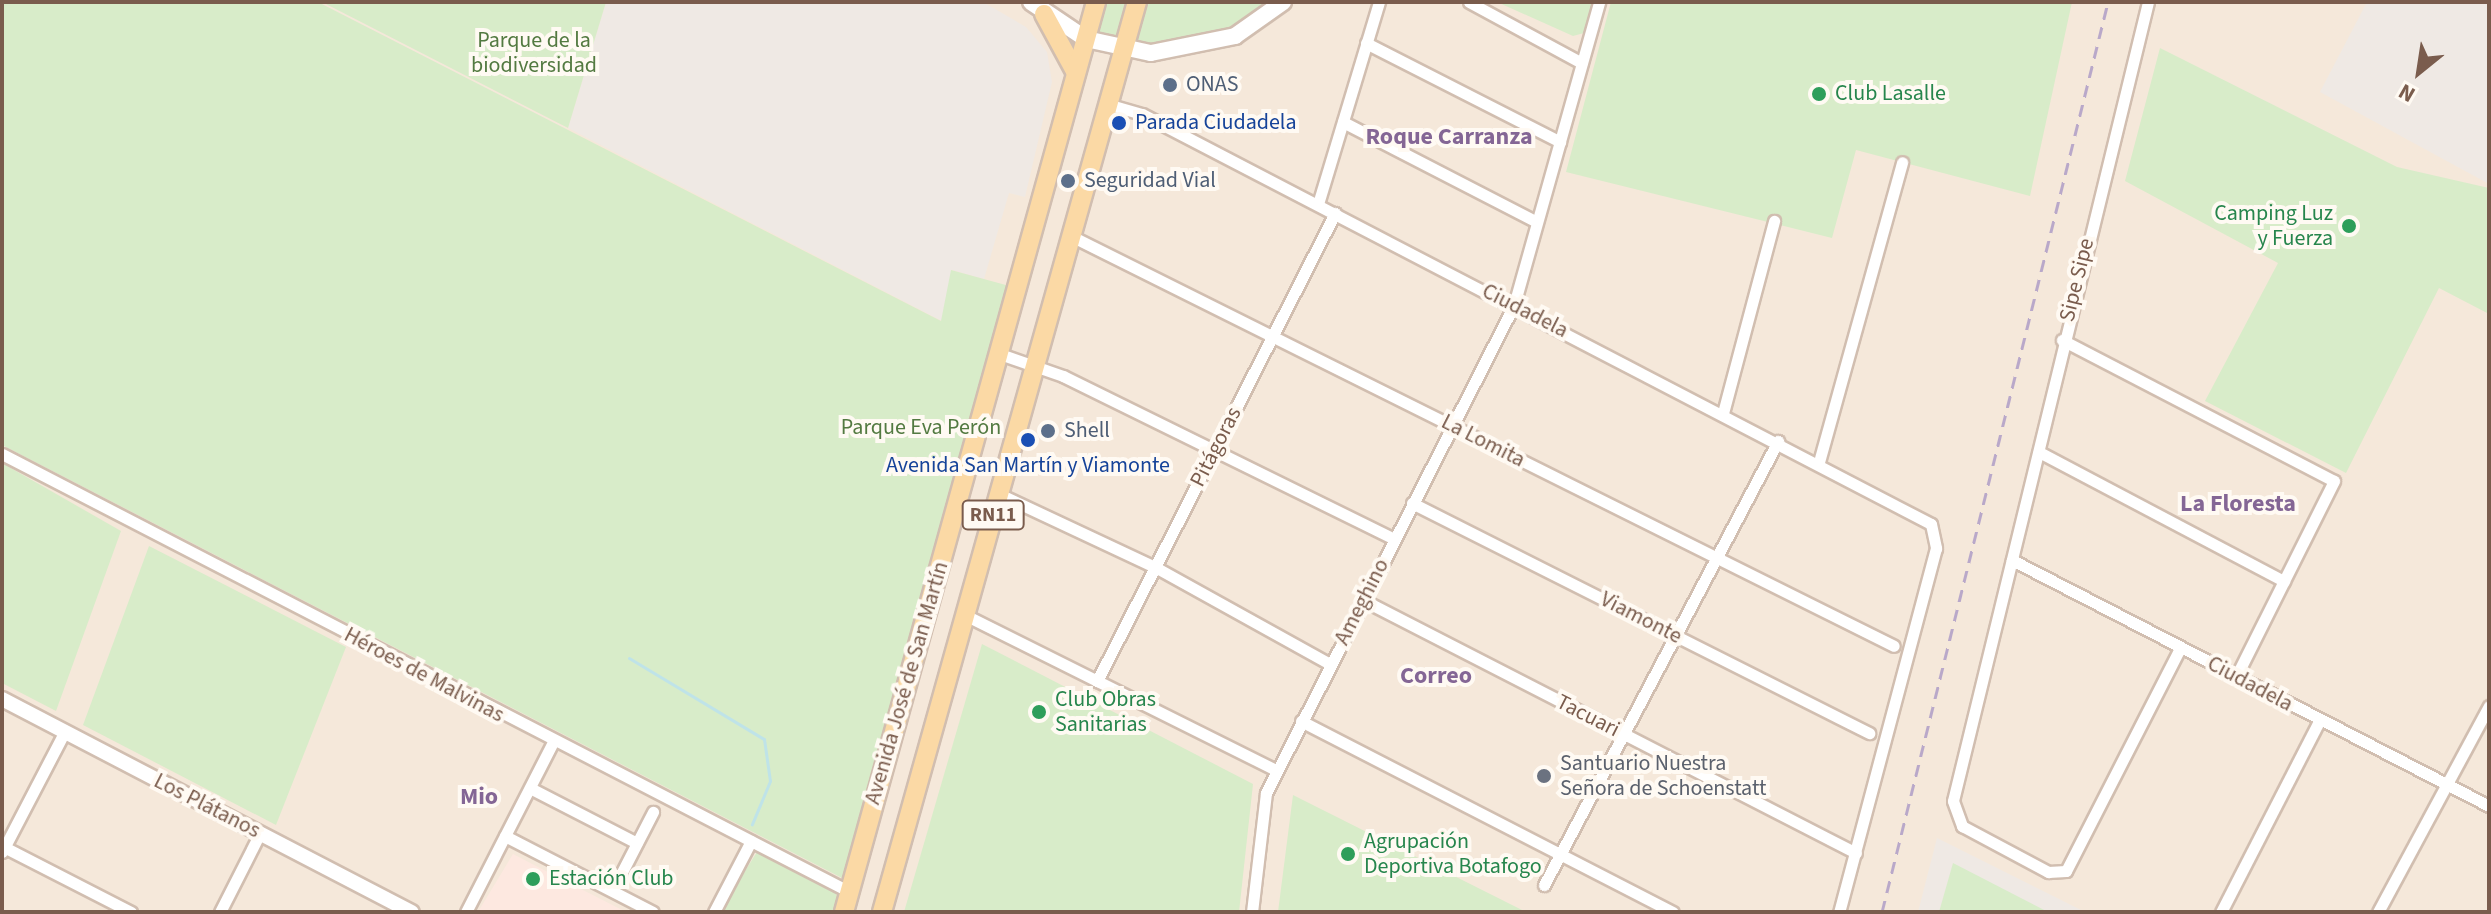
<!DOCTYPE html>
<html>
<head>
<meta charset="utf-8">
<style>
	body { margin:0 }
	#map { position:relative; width:2491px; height:914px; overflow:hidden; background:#fdf6ec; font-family:"Source Sans 3",sans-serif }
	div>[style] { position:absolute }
	.residential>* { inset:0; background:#f5e8da; transform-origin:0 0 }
	.commercial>* { inset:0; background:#fde8e0 }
	.industrial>* { inset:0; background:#efe9e4 }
	.green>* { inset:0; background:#d8ecc9 }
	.stream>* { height:3px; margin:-1.5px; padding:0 1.5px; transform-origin:1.5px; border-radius:1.5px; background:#bfe3e8 }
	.roads { filter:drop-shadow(2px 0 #d1beb0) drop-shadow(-2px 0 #d1beb0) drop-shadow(0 2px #d1beb0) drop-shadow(0 -2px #d1beb0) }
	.minor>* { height:11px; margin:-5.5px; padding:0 5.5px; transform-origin:5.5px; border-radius:5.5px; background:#fff }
	.tertiary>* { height:14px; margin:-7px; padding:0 7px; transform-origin:7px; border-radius:7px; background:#fff }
	.secondary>* { height:16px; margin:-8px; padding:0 8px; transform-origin:8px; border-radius:8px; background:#fff }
	.primary>* { height:18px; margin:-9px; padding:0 9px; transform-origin:9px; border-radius:9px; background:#fbd9a5 }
	.rail>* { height:3px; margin-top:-1.5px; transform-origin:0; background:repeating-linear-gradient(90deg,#b9a8c9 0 12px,transparent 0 20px) }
	.dots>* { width:22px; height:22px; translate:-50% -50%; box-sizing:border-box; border:4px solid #fffaf3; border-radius:50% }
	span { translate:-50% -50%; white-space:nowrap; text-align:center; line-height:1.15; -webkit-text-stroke:8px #fffaf3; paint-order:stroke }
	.shield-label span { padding:2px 6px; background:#fffaf3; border:2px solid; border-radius:6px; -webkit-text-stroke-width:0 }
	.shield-label { font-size:20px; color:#7a5c4d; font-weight:700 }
	.park-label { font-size:22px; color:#537a41 }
	.service-label { font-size:22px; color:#4e5e75 }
	.left { translate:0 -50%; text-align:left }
	.leisure-label { font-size:22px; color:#27864d }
	.right { translate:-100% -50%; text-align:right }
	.transit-label { font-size:22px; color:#164399 }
	.street-label { font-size:22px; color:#7a5c4d }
	.worship-label { font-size:22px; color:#5b616d }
	.neighbourhood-label { font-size:24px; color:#846695; font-weight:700 }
	.frame { position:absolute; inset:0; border:4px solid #7a5c4d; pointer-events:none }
	.north { position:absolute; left:2379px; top:32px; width:80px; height:80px; -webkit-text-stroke:6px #fffaf3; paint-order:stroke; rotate:210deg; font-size:22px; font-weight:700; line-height:32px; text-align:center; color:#7a5c4d }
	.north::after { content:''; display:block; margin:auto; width:28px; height:36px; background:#7a5c4d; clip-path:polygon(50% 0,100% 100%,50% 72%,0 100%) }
</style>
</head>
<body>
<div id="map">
	<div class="residential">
		<i style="left:2px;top:2px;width:2487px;height:910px"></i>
	</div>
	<div class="commercial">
		<i style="clip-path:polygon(513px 854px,536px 866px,626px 912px,478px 912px)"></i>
	</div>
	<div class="industrial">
		<i style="clip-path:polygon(606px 2px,983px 2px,1026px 27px,1047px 52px,1052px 82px,1025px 197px,1009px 193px,984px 279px,952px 270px,942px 321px,568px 128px)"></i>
		<i style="clip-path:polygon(2367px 2px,2489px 2px,2489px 184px,2320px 92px)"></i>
		<i style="clip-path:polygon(1937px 838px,2085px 912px,1918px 912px)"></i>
	</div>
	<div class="green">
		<i style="clip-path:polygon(2px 2px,318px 2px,941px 321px,951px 270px,1013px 287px,844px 879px,2px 445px)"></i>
		<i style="clip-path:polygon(322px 2px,606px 2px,568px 128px)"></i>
		<i style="clip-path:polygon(1104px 2px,1131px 2px,1121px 40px,1095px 35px)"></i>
		<i style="clip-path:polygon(1137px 2px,1283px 2px,1235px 36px,1123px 50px)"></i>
		<i style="clip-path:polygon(1497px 2px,1593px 2px,1584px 33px,1573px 36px)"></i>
		<i style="clip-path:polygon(1611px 2px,2072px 2px,2030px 196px,1856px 150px,1832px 238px,1566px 172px)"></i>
		<i style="clip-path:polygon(2160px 48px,2397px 167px,2489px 188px,2489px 314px,2439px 288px,2346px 473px,2205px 401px,2278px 263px,2125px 181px)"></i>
		<i style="clip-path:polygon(2px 463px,121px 531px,56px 711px,2px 683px)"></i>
		<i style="clip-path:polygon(149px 546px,346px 647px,276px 825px,83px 725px)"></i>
		<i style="clip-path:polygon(982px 644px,1253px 784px,1239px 912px,904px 912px)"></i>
		<i style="clip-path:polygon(1293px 795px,1526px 912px,1278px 912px)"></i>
		<i style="clip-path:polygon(757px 852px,831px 887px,842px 902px,839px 912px,719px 912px)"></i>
		<i style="clip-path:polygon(1953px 863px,2048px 912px,1939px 912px)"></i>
	</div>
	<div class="stream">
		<i style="left:629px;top:658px;width:157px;rotate:31deg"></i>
		<i style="left:764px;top:739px;width:42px;rotate:81.9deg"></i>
		<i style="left:770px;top:781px;width:47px;rotate:112.7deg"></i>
	</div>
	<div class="roads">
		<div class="minor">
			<i style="left:1469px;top:2px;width:128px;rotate:28.4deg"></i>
			<i style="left:2148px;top:2px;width:822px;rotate:103.72deg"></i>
			<i style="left:1953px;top:801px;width:27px;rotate:70deg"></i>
			<i style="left:1962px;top:826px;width:98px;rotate:28.1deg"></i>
			<i style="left:2048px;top:872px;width:18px;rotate:-3deg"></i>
			<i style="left:2066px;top:871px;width:250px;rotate:-62.9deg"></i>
			<i style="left:1366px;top:43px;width:218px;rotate:27deg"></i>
			<i style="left:1107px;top:104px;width:36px;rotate:16deg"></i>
			<i style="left:1142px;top:114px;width:889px;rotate:27.46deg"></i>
			<i style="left:1931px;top:524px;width:25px;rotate:78deg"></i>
			<i style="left:1936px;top:548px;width:377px;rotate:104.9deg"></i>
			<i style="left:1343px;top:122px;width:218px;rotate:27.3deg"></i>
			<i style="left:1318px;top:204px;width:211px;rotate:-73.2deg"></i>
			<i style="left:1071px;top:236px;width:919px;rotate:26.48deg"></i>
			<i style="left:2062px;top:340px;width:306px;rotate:27.4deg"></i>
			<i style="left:2334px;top:481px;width:219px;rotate:116.6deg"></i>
			<i style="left:1000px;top:354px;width:67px;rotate:19.2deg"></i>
			<i style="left:1063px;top:376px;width:369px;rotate:26.2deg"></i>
			<i style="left:1723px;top:413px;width:199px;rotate:-75.1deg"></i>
			<i style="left:2039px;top:452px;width:277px;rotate:27.8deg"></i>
			<i style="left:2px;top:454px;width:952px;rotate:27.32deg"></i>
			<i style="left:1819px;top:462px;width:311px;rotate:-74.5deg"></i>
			<i style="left:999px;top:494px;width:172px;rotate:25.1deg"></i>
			<i style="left:1155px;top:567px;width:200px;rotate:29deg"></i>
			<i style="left:1412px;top:503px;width:512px;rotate:26.72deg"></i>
			<i style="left:2012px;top:560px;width:537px;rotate:27.28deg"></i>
			<i style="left:1363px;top:600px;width:554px;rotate:27.17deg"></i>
			<i style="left:965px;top:615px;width:347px;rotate:26.5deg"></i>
			<i style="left:1097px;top:681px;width:525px;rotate:-63.04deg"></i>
			<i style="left:1301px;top:721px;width:418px;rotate:27.2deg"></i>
			<i style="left:530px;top:788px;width:120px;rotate:27.2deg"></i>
			<i style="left:505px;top:836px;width:166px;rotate:27.2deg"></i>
			<i style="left:2px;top:846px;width:145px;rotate:27.1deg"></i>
			<i style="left:2px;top:852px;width:136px;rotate:-62.5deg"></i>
			<i style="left:621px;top:874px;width:70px;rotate:-62.7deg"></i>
			<i style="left:1544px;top:885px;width:502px;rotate:-62.21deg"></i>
			<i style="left:220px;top:912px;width:89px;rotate:-63.1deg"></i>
			<i style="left:466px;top:912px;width:191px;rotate:-62.9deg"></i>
			<i style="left:714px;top:912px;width:80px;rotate:-62.5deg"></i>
			<i style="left:1252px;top:912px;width:120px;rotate:-83.3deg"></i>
			<i style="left:1266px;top:793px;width:547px;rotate:-63.06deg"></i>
			<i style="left:1514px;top:305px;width:315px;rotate:-74.3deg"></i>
			<i style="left:2221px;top:912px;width:215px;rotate:-62.8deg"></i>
			<i style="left:2378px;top:912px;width:234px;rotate:-61.7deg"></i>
		</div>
		<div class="tertiary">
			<i style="left:2px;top:699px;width:462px;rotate:27.5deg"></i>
		</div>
		<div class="secondary">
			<i style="left:1031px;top:2px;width:66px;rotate:33.9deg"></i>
			<i style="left:1086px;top:39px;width:66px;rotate:12.2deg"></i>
			<i style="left:1151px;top:53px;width:86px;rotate:-11.4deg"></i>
			<i style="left:1235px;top:36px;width:59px;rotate:-35.3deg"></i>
		</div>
		<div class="primary">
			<i style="left:1044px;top:14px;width:67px;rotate:61.5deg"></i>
			<i style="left:844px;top:912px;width:944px;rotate:-74.52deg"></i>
			<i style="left:882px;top:912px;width:945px;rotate:-74.35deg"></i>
		</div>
	</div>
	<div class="rail">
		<i style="left:1882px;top:912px;width:938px;rotate:-76.05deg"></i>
	</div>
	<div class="dots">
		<i style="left:1170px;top:85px;background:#5c6f8a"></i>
		<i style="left:1819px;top:94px;background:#2e9e5b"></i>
		<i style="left:1119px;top:123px;background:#1a4fb4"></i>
		<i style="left:1068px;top:181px;background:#5c6f8a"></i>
		<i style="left:2349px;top:226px;background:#2e9e5b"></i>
		<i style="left:1048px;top:431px;background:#5c6f8a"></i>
		<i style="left:1028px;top:440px;background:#1a4fb4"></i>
		<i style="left:1039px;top:712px;background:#2e9e5b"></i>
		<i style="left:1544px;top:776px;background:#6b7280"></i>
		<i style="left:1348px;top:854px;background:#2e9e5b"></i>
		<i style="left:533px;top:879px;background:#2e9e5b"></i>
	</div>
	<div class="shield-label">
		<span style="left:993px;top:515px">RN11</span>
	</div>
	<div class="park-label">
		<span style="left:534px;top:53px">Parque de la<br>biodiversidad</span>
		<span style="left:921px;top:428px">Parque Eva Perón</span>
	</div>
	<div class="service-label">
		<span class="left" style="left:1186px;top:85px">ONAS</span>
		<span class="left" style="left:1084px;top:181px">Seguridad Vial</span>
		<span class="left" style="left:1064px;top:431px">Shell</span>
	</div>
	<div class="leisure-label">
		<span class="left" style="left:1835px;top:94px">Club Lasalle</span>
		<span class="right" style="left:2333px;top:226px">Camping Luz<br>y Fuerza</span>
		<span class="left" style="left:1055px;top:712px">Club Obras<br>Sanitarias</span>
		<span class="left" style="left:1364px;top:854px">Agrupación<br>Deportiva Botafogo</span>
		<span class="left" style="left:549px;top:879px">Estación Club</span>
	</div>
	<div class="transit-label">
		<span class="left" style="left:1135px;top:123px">Parada Ciudadela</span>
		<span style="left:1028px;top:466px">Avenida San Martín y Viamonte</span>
	</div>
	<div class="street-label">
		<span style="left:2077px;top:280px;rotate:-76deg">Sipe Sipe</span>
		<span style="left:1525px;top:311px;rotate:27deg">Ciudadela</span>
		<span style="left:1483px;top:441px;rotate:27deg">La Lomita</span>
		<span style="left:1216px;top:447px;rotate:-63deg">Pitágoras</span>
		<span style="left:1362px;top:602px;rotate:-63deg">Ameghino</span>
		<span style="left:1641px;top:618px;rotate:27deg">Viamonte</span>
		<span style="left:424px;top:675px;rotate:28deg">Héroes de Malvinas</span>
		<span style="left:907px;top:683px;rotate:-74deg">Avenida José de San Martín</span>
		<span style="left:2250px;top:684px;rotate:28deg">Ciudadela</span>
		<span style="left:1588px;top:716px;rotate:27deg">Tacuari</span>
		<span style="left:207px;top:806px;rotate:27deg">Los Plátanos</span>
	</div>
	<div class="worship-label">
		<span class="left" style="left:1560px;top:776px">Santuario Nuestra<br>Señora de Schoenstatt</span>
	</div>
	<div class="neighbourhood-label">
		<span style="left:1449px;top:137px">Roque Carranza</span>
		<span style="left:2238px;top:504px">La Floresta</span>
		<span style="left:1436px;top:676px">Correo</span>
		<span style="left:479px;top:797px">Mio</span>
	</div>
	<div class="frame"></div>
	<div class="north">N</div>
</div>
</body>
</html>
